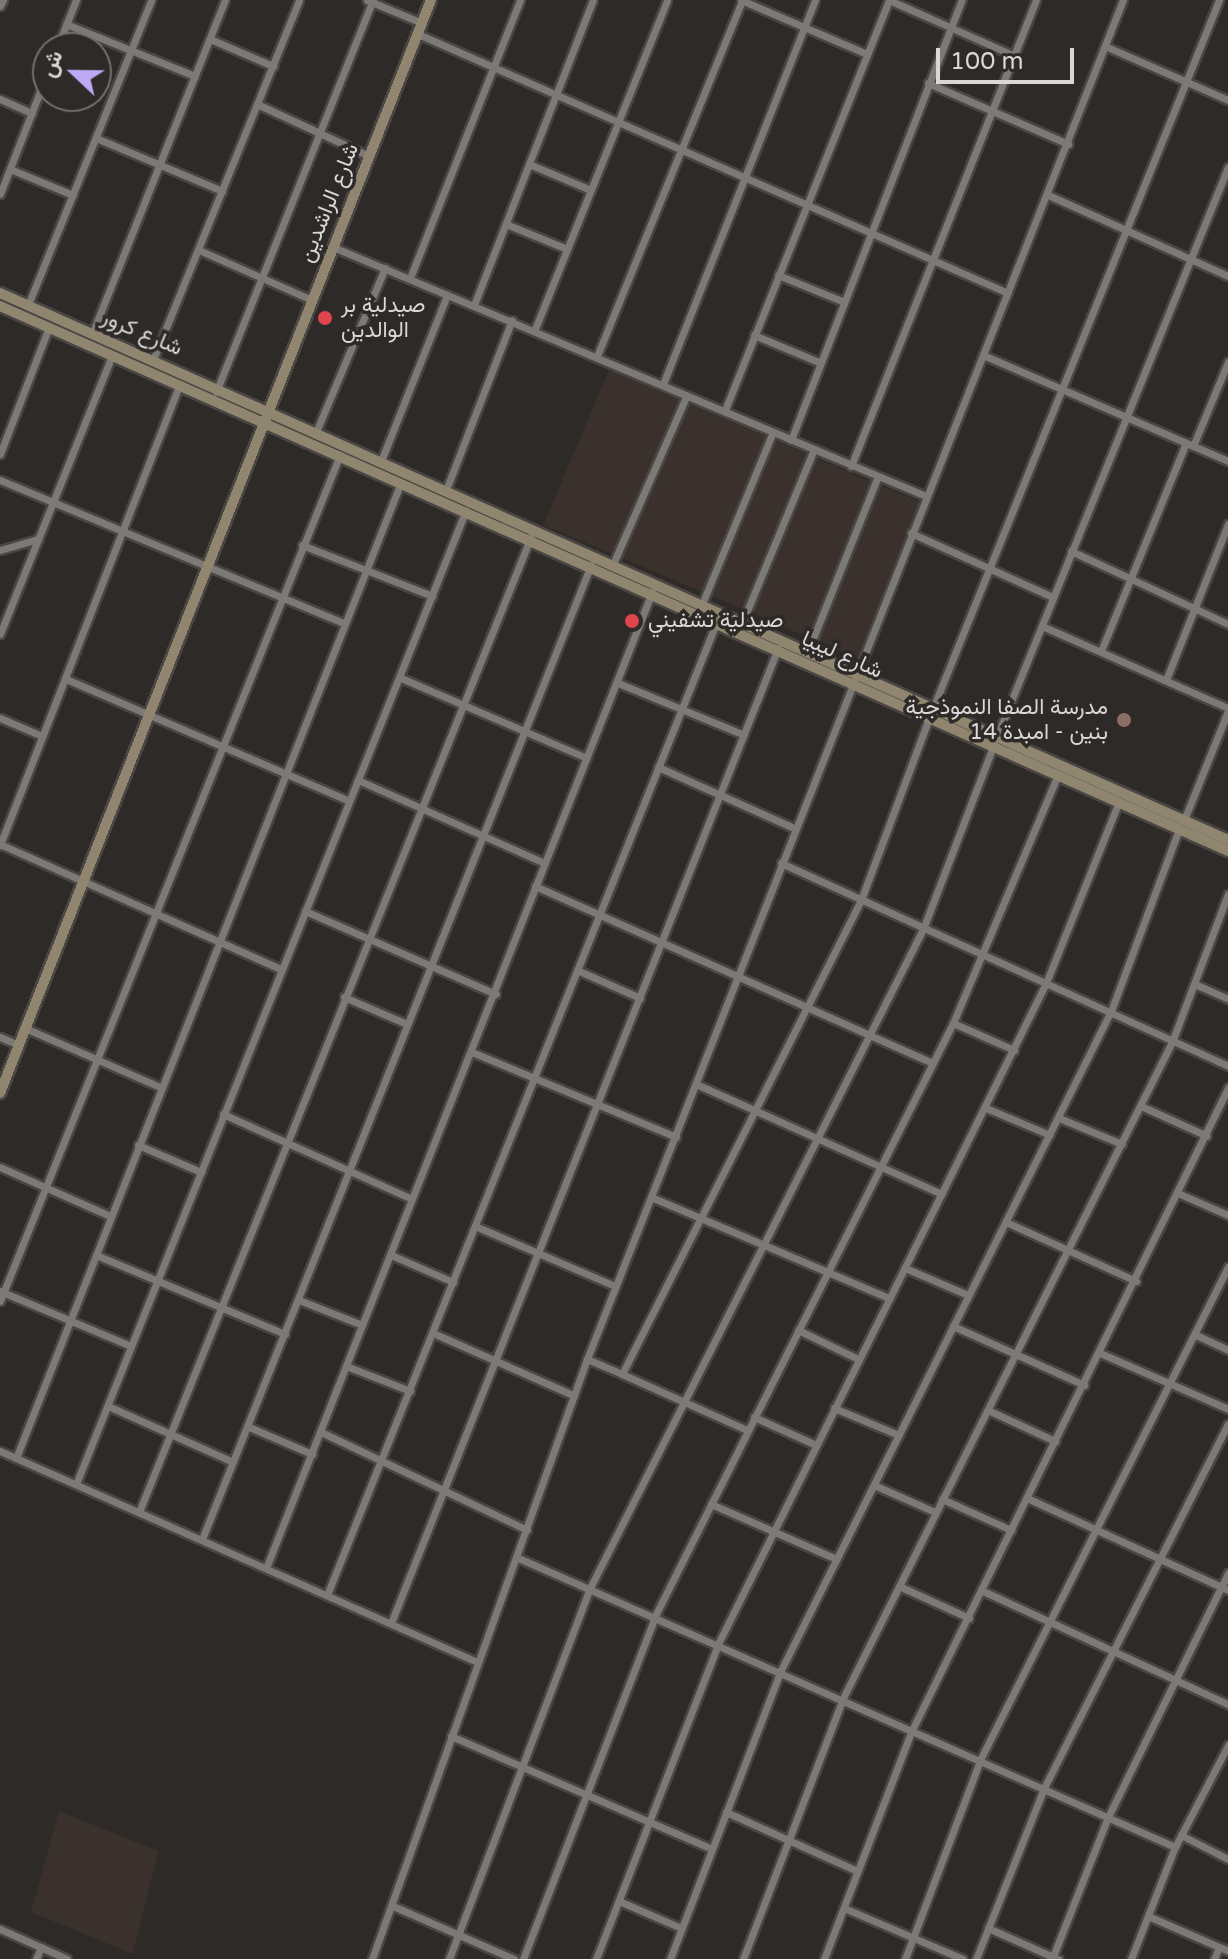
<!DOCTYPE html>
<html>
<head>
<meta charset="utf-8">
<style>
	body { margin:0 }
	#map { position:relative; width:1228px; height:1959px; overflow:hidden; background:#2d2a28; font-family:"Varela Round",Vazirmatn,sans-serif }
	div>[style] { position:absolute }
	.built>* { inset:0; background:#3a312c; transform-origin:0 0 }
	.roads { filter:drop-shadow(2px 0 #494644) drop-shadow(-2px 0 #494644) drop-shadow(0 2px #494644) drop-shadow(0 -2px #494644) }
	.street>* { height:7px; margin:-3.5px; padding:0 3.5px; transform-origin:3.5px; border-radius:3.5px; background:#7d7977 }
	.secondary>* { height:10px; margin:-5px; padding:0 5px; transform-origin:5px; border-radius:5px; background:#90866f }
	.dots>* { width:22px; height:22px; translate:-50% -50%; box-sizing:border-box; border:4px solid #2d2a28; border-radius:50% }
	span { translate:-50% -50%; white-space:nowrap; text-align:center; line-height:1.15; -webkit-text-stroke:7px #2d2a28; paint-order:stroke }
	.street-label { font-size:22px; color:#dad7d6 }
	.poi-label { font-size:22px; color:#dad7d6 }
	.left { translate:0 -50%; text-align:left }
	.right { translate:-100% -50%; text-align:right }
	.north { position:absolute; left:32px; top:32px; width:80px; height:80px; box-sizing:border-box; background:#2d2a28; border:2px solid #726f6e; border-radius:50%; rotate:292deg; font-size:22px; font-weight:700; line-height:32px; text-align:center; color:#dad7d6 }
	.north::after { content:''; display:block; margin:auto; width:28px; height:36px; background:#bea9f5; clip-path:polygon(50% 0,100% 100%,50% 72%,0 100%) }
	.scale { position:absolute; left:936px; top:48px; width:138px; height:36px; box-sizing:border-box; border:4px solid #dad7d6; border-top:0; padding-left:10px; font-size:24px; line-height:28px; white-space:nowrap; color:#dad7d6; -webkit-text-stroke:6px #2d2a28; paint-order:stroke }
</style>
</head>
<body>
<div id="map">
	<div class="built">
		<i style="left:609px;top:370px;width:350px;height:168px;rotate:23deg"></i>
		<i style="clip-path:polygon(59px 1811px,158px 1851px,133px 1954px,31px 1912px)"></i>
	</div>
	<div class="roads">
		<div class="street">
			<i style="left:367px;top:0;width:60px;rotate:22.7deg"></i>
			<i style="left:741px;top:0;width:137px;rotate:23.2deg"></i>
			<i style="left:889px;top:0;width:138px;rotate:24deg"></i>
			<i style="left:0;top:6px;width:7px;rotate:-63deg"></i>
			<i style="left:66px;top:24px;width:139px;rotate:22deg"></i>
			<i style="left:418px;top:34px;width:644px;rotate:23.7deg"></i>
			<i style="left:210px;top:39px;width:69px;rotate:23.2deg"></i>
			<i style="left:1105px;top:46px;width:134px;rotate:23.7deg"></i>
			<i style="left:57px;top:48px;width:52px;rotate:-68.4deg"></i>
			<i style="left:928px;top:83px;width:153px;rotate:23.5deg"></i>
			<i style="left:0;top:99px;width:35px;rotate:24deg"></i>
			<i style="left:257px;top:104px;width:123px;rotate:24.9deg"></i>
			<i style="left:96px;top:138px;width:137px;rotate:22.8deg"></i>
			<i style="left:529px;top:164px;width:67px;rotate:22.8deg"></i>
			<i style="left:10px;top:169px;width:68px;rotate:22.4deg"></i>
			<i style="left:0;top:194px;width:132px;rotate:-68.7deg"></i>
			<i style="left:1048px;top:195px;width:197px;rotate:24.2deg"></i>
			<i style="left:506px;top:224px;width:66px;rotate:22.3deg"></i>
			<i style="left:333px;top:247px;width:643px;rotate:22.78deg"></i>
			<i style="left:199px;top:250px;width:124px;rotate:23.9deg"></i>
			<i style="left:778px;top:275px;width:69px;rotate:22.1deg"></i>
			<i style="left:410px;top:278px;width:299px;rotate:-68.4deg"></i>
			<i style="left:28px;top:305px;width:329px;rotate:-68deg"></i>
			<i style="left:474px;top:305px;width:327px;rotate:-68.7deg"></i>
			<i style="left:535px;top:329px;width:354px;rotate:-68.1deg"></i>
			<i style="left:92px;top:334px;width:360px;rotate:-68.3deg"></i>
			<i style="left:754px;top:335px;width:70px;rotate:22.6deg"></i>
			<i style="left:983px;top:355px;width:267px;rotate:23.4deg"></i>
			<i style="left:597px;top:356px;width:384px;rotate:-67.8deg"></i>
			<i style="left:153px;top:360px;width:388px;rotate:-67.9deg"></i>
			<i style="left:663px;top:384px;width:413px;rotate:-68.4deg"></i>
			<i style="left:216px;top:392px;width:422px;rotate:-68.2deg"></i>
			<i style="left:725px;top:410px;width:442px;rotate:-68.2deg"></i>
			<i style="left:316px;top:432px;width:178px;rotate:-67.2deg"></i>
			<i style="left:791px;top:440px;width:472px;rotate:-68.8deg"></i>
			<i style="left:1193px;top:446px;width:91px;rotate:-67.4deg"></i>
			<i style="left:0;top:454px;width:136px;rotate:-68.9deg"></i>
			<i style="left:381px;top:461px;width:179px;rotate:-68.3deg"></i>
			<i style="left:851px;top:466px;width:501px;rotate:-68.35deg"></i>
			<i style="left:0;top:480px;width:372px;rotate:22.6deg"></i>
			<i style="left:446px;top:490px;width:182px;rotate:-68.8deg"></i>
			<i style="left:911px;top:533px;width:156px;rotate:24.3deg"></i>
			<i style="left:302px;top:545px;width:140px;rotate:21.4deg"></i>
			<i style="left:0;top:550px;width:40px;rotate:-16deg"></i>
			<i style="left:1071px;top:551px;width:173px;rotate:24.9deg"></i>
			<i style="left:613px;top:564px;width:184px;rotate:-66.4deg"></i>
			<i style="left:702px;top:604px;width:186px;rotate:-67.6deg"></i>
			<i style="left:742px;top:623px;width:188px;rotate:-67.5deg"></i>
			<i style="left:1042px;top:626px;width:203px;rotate:23.8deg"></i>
			<i style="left:0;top:634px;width:301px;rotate:-68.1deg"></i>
			<i style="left:808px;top:651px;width:188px;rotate:-68.2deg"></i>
			<i style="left:1101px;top:651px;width:225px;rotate:-67.8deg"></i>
			<i style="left:401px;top:678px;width:202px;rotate:23.3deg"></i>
			<i style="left:66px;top:679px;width:308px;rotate:23.3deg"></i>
			<i style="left:1166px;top:680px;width:168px;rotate:-68.3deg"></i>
			<i style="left:618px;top:683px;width:136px;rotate:22.4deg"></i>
			<i style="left:933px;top:708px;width:764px;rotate:-68deg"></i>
			<i style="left:0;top:718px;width:46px;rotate:23.2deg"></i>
			<i style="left:997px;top:736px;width:614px;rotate:-67.9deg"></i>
			<i style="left:658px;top:767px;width:149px;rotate:24.2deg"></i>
			<i style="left:358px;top:780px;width:204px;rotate:24deg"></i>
			<i style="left:1184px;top:820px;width:118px;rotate:-68deg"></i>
			<i style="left:0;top:844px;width:308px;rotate:24deg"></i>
			<i style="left:0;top:845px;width:495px;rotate:-68.7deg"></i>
			<i style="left:781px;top:863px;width:491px;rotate:24.4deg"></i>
			<i style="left:535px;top:886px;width:435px;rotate:24deg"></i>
			<i style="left:305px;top:911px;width:208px;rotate:23.5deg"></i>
			<i style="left:577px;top:970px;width:69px;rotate:24deg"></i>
			<i style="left:1197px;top:985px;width:34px;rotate:24deg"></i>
			<i style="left:344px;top:997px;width:69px;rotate:23.2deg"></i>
			<i style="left:953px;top:1023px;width:67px;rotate:23.9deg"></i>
			<i style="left:25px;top:1028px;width:147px;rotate:23.6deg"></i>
			<i style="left:0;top:1037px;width:21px;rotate:23deg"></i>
			<i style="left:472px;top:1052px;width:221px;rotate:22.6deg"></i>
			<i style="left:696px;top:1084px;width:269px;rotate:24.1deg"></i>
			<i style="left:1141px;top:1106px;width:72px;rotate:24.4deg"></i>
			<i style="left:986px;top:1108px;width:69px;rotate:22.9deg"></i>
			<i style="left:223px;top:1114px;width:207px;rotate:24.2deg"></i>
			<i style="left:1059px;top:1118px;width:68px;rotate:22.4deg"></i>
			<i style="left:138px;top:1145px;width:69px;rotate:23.2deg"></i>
			<i style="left:0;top:1167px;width:120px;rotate:24deg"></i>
			<i style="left:1180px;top:1194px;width:52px;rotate:23.6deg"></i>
			<i style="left:651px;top:1197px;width:259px;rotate:23deg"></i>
			<i style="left:1006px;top:1222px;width:143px;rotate:24.4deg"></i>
			<i style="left:475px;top:1226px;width:152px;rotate:23.2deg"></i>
			<i style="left:96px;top:1255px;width:205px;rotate:22.7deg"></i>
			<i style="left:391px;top:1255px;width:68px;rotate:23.5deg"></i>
			<i style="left:905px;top:1268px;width:69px;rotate:23.2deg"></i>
			<i style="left:0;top:1291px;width:142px;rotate:22.8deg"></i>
			<i style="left:299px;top:1300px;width:68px;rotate:21.6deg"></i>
			<i style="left:0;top:1301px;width:912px;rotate:-68.11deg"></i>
			<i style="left:953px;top:1326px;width:144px;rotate:24.2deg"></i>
			<i style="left:798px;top:1330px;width:67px;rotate:25.8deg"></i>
			<i style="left:433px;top:1333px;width:153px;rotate:23.9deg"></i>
			<i style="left:1196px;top:1335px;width:35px;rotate:25deg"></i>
			<i style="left:1100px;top:1353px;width:140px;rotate:23.6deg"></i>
			<i style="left:587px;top:1359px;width:38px;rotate:23deg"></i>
			<i style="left:346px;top:1366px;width:69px;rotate:21.3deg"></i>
			<i style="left:108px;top:1406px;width:137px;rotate:24.1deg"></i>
			<i style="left:834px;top:1408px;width:70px;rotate:22.6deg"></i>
			<i style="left:990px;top:1411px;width:72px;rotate:24.8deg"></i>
			<i style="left:754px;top:1417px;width:68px;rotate:24.3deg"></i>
			<i style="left:249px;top:1427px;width:69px;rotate:23.2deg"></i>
			<i style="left:747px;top:1430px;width:137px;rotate:-155.9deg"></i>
			<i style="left:622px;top:1374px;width:531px;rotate:-63.24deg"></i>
			<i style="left:861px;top:900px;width:197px;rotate:-69.5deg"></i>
			<i style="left:321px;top:1432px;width:228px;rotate:25.4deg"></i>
			<i style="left:0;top:1451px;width:519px;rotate:23.85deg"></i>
			<i style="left:16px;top:1458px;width:1049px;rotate:-68.47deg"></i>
			<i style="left:76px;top:1484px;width:1049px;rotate:-68.18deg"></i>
			<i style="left:874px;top:1485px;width:67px;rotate:23.9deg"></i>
			<i style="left:1027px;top:1498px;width:221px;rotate:24.6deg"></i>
			<i style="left:942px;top:1499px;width:76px;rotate:24.2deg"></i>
			<i style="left:711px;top:1504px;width:137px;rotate:23.7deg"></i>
			<i style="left:139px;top:1512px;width:1059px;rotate:-68.11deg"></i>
			<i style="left:202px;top:1539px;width:1049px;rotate:-68.23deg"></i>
			<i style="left:516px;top:1557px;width:720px;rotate:23.75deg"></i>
			<i style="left:266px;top:1568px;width:1050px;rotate:-68.42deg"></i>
			<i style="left:899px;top:1586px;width:77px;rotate:24.6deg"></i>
			<i style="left:983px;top:1591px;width:270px;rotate:24.8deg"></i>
			<i style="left:327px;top:1595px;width:1049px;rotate:-68.18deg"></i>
			<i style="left:391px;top:1623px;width:1049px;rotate:-68.35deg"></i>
			<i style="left:451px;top:1736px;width:284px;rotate:23.4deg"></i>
			<i style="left:726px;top:1812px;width:144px;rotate:24.2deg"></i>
			<i style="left:1181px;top:1835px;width:53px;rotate:27.1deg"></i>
			<i style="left:619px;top:1901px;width:68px;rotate:23.5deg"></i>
			<i style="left:393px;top:1906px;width:132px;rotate:23.7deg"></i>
			<i style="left:844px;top:1908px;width:129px;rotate:23.2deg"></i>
			<i style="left:1148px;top:1916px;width:87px;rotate:23.6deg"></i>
			<i style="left:988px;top:1928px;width:77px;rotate:23.9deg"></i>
			<i style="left:0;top:1929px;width:73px;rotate:24.1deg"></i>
			<i style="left:36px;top:1959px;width:13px;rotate:-67deg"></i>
			<i style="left:372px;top:1959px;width:637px;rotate:-70.29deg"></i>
			<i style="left:587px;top:1359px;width:1461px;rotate:-68.48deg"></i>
			<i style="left:449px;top:1959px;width:399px;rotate:-69.2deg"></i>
			<i style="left:591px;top:1586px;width:736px;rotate:-63.19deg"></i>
			<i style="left:923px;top:929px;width:198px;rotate:-69deg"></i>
			<i style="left:523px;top:1959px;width:370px;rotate:-68.9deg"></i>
			<i style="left:656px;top:1614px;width:661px;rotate:-63.32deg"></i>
			<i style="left:953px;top:1023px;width:270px;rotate:-67.1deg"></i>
			<i style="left:596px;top:1959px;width:340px;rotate:-68.8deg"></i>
			<i style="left:719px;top:1642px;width:736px;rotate:-63.61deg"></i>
			<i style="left:1046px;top:983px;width:196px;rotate:-68.1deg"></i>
			<i style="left:670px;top:1959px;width:310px;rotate:-69deg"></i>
			<i style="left:781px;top:1670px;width:737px;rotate:-63.4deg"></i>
			<i style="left:1111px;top:1011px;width:194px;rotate:-69.5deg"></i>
			<i style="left:743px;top:1959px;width:280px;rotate:-69deg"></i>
			<i style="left:843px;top:1698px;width:734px;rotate:-63.37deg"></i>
			<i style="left:1172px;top:1042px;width:158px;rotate:-69.3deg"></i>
			<i style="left:824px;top:1959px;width:245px;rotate:-69deg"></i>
			<i style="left:912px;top:1730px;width:716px;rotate:-63.79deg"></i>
			<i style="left:905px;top:1959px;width:213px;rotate:-69.3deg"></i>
			<i style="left:980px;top:1760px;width:552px;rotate:-63.3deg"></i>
			<i style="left:976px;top:1959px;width:184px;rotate:-68.3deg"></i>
			<i style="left:1044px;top:1788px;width:408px;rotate:-63.2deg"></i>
			<i style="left:1052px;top:1959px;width:153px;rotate:-68.5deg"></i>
			<i style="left:1108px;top:1817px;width:272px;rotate:-63.8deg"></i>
			<i style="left:1131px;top:1959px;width:120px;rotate:-68.6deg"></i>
			<i style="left:1175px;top:1847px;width:115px;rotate:-62.5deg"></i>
			<i style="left:1214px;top:1959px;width:13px;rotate:-67deg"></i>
		</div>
		<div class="secondary">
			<i style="left:0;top:293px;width:1344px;rotate:24.01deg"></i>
			<i style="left:0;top:306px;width:1344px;rotate:23.93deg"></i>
			<i style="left:0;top:1093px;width:1175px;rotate:-68.48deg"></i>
		</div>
	</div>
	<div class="dots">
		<i style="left:325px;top:318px;background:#e0444e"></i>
		<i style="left:632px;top:621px;background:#e0444e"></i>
		<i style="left:1124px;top:720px;background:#8d6e63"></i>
	</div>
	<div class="street-label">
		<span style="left:329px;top:203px;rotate:-68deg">شارع الراشدين</span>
		<span style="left:142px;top:333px;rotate:23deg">شارع كرور</span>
		<span style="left:842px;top:655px;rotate:24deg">شارع ليبيا</span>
	</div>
	<div class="poi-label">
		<span class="left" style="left:341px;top:318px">صيدلية بر<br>الوالدين</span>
		<span class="left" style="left:648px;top:621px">صيدلية تشفيني</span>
		<span class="right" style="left:1108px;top:720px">مدرسة الصفا النموذجية<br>بنين - امبدة 14</span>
	</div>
	<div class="north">ش</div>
	<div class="scale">100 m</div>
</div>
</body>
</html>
